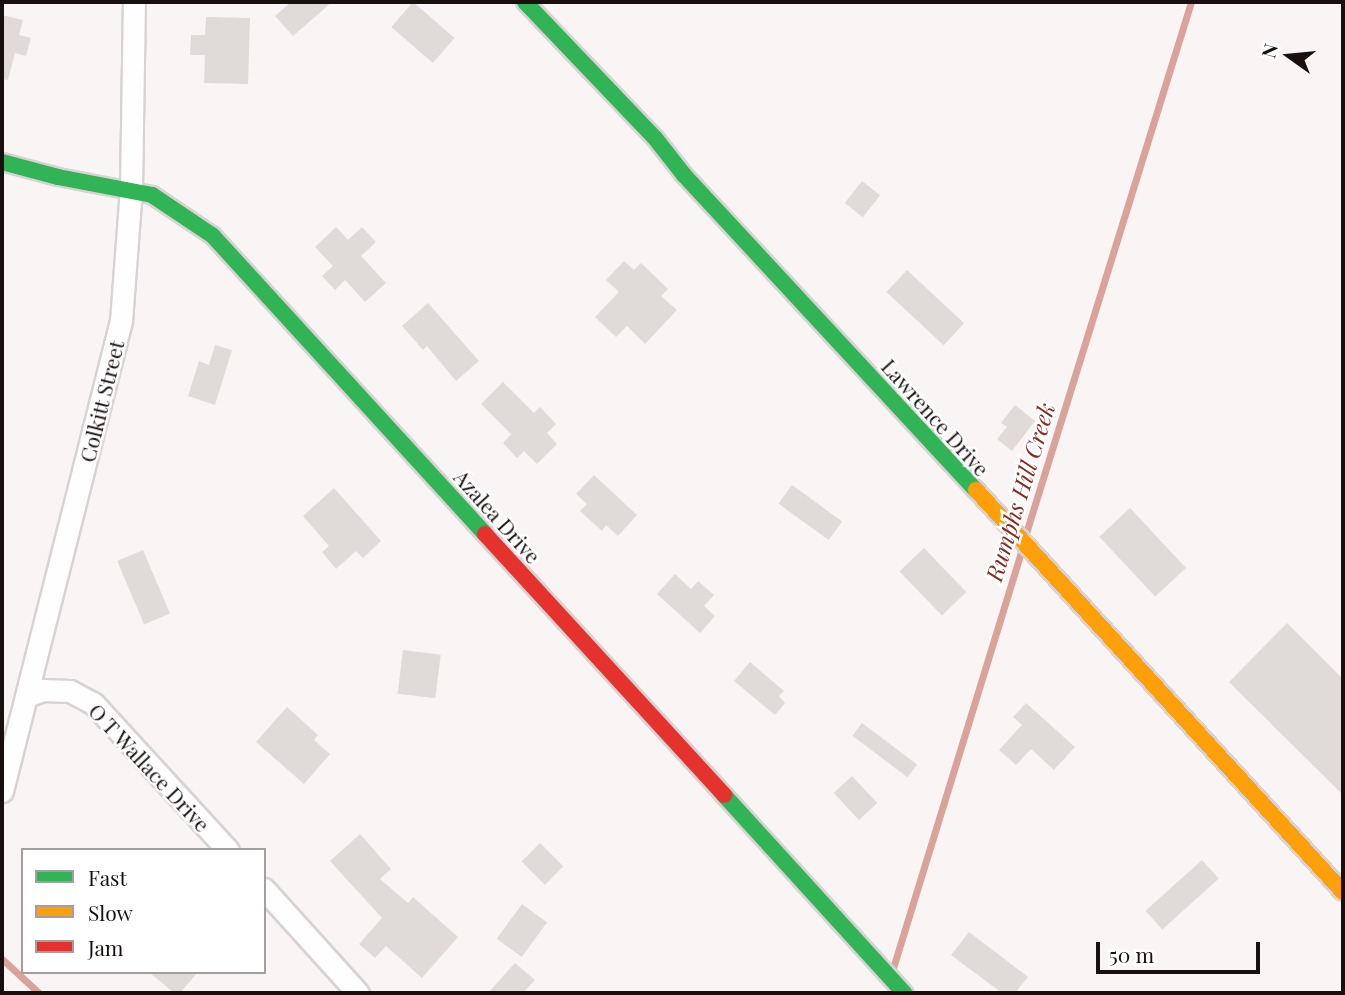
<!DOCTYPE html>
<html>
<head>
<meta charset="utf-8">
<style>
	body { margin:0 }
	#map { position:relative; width:1345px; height:995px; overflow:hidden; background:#faf5f5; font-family:"Playfair Display",serif }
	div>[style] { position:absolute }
	.stream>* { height:7px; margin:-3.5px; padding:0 3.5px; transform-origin:3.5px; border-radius:3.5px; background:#daa39a }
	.building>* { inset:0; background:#e0dad9; transform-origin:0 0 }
	.roads { filter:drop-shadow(2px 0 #d9d2d2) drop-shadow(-2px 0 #d9d2d2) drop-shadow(0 2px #d9d2d2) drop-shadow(0 -2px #d9d2d2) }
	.street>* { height:21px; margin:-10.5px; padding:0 10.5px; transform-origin:10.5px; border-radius:10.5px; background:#fefefe }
	.fast>* { height:16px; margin:-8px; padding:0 8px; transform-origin:8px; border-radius:8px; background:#30b455 }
	.slow>* { height:16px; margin:-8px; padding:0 8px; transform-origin:8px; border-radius:8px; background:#ff9f0a }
	.jam>* { height:16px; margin:-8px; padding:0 8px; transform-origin:8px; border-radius:8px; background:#e5322d }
	span { translate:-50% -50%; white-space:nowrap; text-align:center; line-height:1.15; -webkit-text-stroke:5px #fff; paint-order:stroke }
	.street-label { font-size:21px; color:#18100f }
	.water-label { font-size:23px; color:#852a1e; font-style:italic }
	.frame { position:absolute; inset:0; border:4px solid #18100f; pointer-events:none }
	.legend { position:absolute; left:21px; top:848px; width:245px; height:126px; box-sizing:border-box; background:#fff; border:2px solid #a39f9f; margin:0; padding:9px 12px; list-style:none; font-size:21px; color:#18100f }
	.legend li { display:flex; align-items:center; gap:14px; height:35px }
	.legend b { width:35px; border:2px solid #a39f9f }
	.north { position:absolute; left:1254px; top:21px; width:70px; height:70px; -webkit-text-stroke:5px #fff; paint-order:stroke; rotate:285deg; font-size:19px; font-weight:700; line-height:28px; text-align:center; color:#18100f }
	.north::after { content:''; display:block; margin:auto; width:24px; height:32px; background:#18100f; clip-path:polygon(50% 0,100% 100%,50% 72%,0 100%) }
	.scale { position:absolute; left:1096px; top:942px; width:164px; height:32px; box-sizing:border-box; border:4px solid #18100f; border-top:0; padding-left:9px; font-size:21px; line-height:24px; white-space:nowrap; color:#18100f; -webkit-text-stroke:5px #fff; paint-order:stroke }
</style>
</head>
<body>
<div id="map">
	<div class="stream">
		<i style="left:1026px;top:533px;width:556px;rotate:-72.74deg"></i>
		<i style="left:2px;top:959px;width:50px;rotate:42.6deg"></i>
		<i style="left:893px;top:968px;width:436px;rotate:-72.9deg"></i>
	</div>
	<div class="building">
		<i style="clip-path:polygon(291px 2px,332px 2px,293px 36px,275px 16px)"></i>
		<i style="left:413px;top:2px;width:55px;height:33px;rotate:41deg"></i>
		<i style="clip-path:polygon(2px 15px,23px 20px,19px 35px,31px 38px,26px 56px,15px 53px,8px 80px,2px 79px)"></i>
		<i style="clip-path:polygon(206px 17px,250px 18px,248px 84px,204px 83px,205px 55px,190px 55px,191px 35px,205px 35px)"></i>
		<i style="left:862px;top:181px;width:23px;height:28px;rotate:38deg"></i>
		<i style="clip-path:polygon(336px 227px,348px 240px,362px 227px,376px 242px,361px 256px,386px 283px,365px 302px,345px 280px,335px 290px,322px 276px,333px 266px,315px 247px)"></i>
		<i style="clip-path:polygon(624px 261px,634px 270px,641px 263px,668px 289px,661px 296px,677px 310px,645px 344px,627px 326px,616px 337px,595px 317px,619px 292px,606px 280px)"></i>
		<i style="left:907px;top:270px;width:78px;height:30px;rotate:43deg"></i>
		<i style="clip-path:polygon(428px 303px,479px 361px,456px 381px,427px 346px,423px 350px,402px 326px)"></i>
		<i style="clip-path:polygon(215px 345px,232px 350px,215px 405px,188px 396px,199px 361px,209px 365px)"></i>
		<i style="clip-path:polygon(503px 382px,534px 413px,540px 407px,556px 424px,547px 433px,557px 444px,537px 464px,524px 451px,517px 458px,503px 443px,511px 434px,481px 404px)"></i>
		<i style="clip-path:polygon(1015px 405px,1035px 421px,1012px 451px,997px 439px,1007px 427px,1001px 423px)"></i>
		<i style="clip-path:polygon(594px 475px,637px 515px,618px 536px,606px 525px,602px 531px,580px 511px,587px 504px,576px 494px)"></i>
		<i style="left:792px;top:485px;width:62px;height:23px;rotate:36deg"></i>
		<i style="clip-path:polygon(334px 488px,381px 541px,363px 558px,356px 551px,336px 569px,322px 552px,329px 546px,303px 516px)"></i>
		<i style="left:1130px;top:508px;width:82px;height:42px;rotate:47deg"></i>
		<i style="left:924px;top:548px;width:61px;height:34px;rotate:46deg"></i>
		<i style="left:143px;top:550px;width:69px;height:28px;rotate:67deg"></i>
		<i style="clip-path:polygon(675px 574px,691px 589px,698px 581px,714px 595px,704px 606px,715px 616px,700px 633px,657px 594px)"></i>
		<i style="clip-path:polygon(1287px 623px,1343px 679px,1343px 795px,1229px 682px)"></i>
		<i style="left:403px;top:650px;width:38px;height:44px;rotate:7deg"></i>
		<i style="clip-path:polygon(750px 662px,784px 691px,779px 696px,785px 703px,775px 715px,734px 681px)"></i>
		<i style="clip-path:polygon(1026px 703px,1075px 747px,1054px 770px,1031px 749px,1016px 765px,999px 750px,1022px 725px,1013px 717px)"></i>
		<i style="clip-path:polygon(287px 707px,318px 735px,314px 740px,330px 754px,304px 784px,256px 742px)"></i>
		<i style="left:862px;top:723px;width:69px;height:16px;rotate:37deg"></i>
		<i style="left:852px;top:776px;width:37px;height:25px;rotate:47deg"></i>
		<i style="clip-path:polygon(360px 834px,391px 869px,380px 879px,408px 903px,413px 897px,458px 937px,422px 978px,386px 946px,375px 958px,359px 944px,382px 918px,330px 861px)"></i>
		<i style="left:540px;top:843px;width:33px;height:26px;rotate:45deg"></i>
		<i style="left:1202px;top:860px;width:25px;height:76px;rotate:48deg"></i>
		<i style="left:522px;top:904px;width:31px;height:43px;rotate:36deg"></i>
		<i style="clip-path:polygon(969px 932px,1028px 977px,1015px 993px,1002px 993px,951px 955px)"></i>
		<i style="clip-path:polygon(515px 963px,535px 980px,523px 993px,488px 993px)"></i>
		<i style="clip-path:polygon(149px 972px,198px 972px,180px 993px,174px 993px)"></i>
	</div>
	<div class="roads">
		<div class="street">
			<i style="left:26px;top:696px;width:18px;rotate:-19deg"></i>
			<i style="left:43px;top:690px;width:27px;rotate:2deg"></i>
			<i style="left:70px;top:691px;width:27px;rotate:28deg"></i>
			<i style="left:94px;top:704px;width:198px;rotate:47.5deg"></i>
			<i style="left:2px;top:791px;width:485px;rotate:-75.8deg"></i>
			<i style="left:121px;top:321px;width:132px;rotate:-85.7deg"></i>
			<i style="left:131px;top:189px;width:187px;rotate:-89.1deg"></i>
			<i style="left:264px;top:889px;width:140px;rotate:47.9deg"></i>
		</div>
		<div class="fast">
			<i style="left:525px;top:2px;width:188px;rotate:46.3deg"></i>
			<i style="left:655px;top:138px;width:47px;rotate:51.9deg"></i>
			<i style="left:684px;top:175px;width:430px;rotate:47.2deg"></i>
			<i style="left:2px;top:162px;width:58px;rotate:15deg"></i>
			<i style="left:58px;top:177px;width:96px;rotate:10.8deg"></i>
			<i style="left:152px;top:195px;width:73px;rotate:33.9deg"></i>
			<i style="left:213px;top:236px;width:403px;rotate:47.6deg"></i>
			<i style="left:724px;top:795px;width:268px;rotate:47.7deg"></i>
		</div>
		<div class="slow">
			<i style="left:976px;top:490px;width:544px;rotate:47.61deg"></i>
		</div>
		<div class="jam">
			<i style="left:485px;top:534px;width:354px;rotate:47.5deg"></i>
		</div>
	</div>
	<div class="street-label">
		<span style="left:101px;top:401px;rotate:-76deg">Colkitt Street</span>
		<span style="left:936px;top:417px;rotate:48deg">Lawrence Drive</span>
		<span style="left:498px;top:516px;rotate:48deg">Azalea Drive</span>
		<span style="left:150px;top:767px;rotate:47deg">O T Wallace Drive</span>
	</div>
	<div class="water-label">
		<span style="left:1020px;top:492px;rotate:-73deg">Rumphs Hill Creek</span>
	</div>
	<div class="frame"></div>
	<ul class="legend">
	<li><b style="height:9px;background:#30b455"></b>Fast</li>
	<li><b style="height:9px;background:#ff9f0a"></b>Slow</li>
	<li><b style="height:9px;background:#e5322d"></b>Jam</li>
	</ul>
	<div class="north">N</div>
	<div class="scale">50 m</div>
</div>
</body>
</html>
